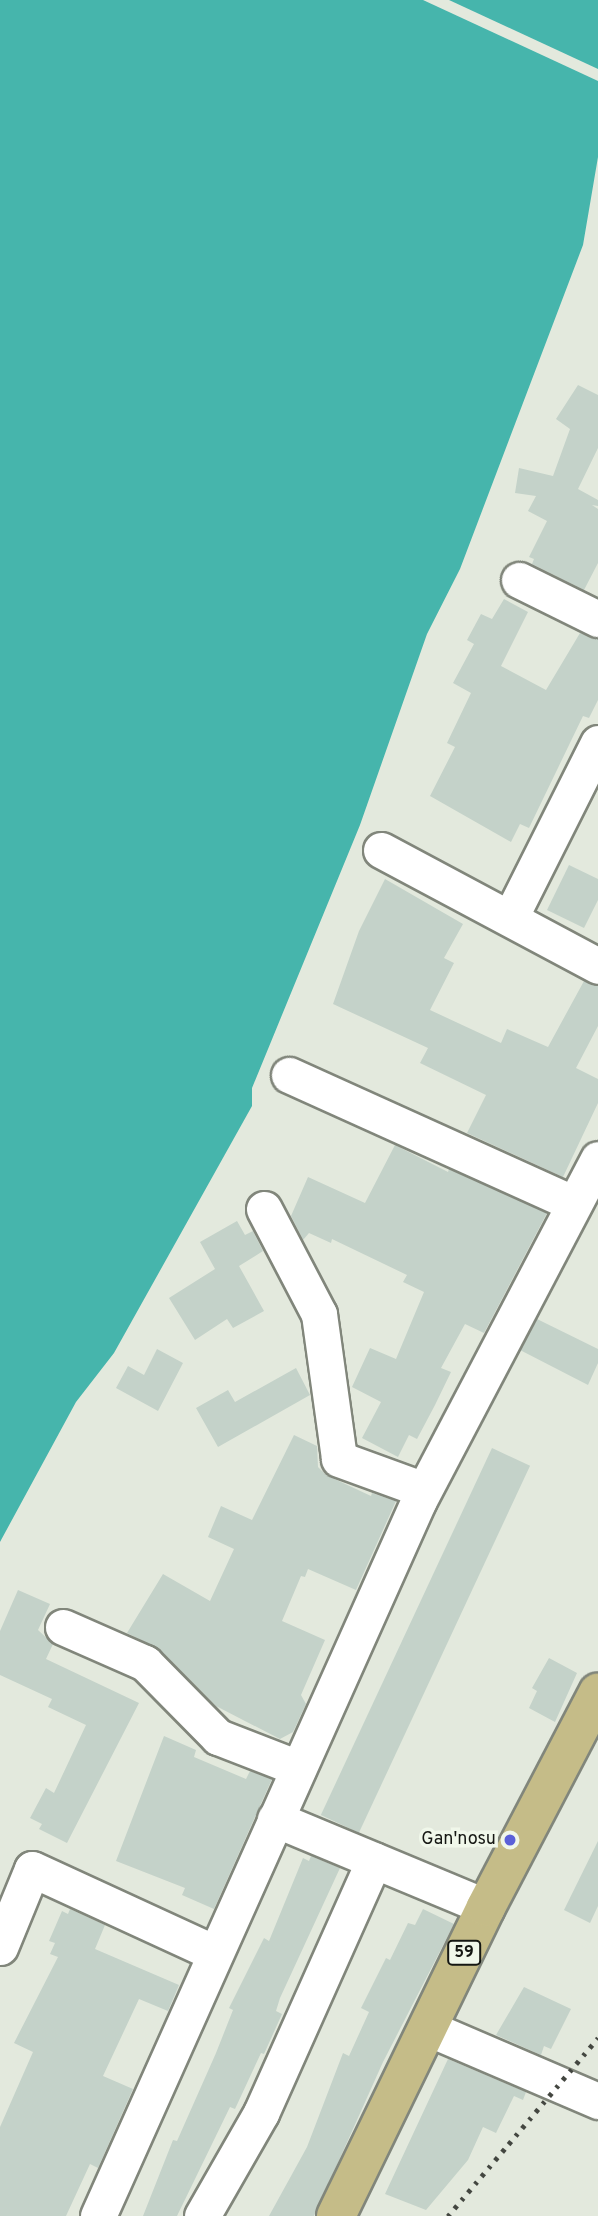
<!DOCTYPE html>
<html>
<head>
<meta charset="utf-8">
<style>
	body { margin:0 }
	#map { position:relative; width:598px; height:2216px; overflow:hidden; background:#e3e9dd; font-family:Overpass,sans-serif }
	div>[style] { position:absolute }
	.water>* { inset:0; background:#46b5ac }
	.pier>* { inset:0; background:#e3e9dd }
	.building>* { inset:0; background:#c4d2c9; transform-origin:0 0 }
	.roads { filter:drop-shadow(2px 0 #81867b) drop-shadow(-2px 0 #81867b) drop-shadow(0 2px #81867b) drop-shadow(0 -2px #81867b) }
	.minor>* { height:35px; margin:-17.5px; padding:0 17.5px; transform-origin:17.5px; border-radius:17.5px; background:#fff }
	.major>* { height:38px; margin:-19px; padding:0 19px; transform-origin:19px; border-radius:19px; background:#c5bc88 }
	.rail>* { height:5px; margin-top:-2.5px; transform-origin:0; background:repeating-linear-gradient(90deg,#434640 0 3.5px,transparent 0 10.5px) }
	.dots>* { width:19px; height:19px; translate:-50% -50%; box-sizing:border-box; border:4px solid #f0f7ea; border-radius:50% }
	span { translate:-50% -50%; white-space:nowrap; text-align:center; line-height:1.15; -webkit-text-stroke:7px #f0f7ea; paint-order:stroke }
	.shield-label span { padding:2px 5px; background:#f0f7ea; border:2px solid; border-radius:5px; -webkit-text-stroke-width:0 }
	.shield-label { font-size:16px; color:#151713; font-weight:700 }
	.poi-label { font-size:18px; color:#151713 }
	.right { translate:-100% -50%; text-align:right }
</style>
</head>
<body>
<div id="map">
	<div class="water">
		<i style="clip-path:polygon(0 0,598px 0,598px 157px,583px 245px,460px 569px,427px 634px,360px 825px,252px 1088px,252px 1106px,114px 1353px,76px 1402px,0 1542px)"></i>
	</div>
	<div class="pier">
		<i style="clip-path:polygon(423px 0,449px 0,598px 69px,598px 81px)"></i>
	</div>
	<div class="building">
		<i style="clip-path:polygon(578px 385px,598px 395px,598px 448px,578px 489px,598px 500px,598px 506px,592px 505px,598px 509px,598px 563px,584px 590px,532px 564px,534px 559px,529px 557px,547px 521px,528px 511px,536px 496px,515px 493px,519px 468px,553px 476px,570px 429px,556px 419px)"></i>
		<i style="clip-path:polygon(504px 599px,528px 612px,501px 666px,546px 690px,580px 633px,598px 639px,598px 700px,589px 718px,583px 716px,529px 828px,520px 824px,511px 842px,430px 796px,455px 747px,447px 743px,471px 693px,453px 683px,474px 644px,467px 640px,481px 614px,492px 619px)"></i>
		<i style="clip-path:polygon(569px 865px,598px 879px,598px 900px,584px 928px,547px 910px)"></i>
		<i style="clip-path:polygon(385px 879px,463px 924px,444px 958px,454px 963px,430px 1010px,501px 1043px,507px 1029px,548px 1047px,584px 981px,598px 986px,598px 1026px,576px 1068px,598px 1079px,598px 1103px,563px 1177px,467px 1133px,486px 1095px,420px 1063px,428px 1048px,333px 1004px,359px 931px)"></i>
		<i style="clip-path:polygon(395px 1145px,448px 1172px,449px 1169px,547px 1213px,484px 1333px,465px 1324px,441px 1368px,451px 1372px,435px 1405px,417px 1439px,409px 1435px,398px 1457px,362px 1438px,381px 1402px,352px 1387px,370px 1348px,396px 1359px,424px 1292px,403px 1282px,407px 1275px,332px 1239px,331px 1243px,309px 1233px,303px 1240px,291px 1216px,308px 1177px,365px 1203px)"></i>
		<i style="clip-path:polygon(237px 1221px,245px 1235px,253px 1231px,263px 1251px,239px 1266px,264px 1311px,233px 1328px,227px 1319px,195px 1340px,169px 1298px,215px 1269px,200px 1242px)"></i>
		<i style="clip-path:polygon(537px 1319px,598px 1349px,598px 1363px,588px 1385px,520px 1350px)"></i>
		<i style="clip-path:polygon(157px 1349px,183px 1363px,158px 1411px,116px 1388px,128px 1366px,144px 1375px)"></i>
		<i style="clip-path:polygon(296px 1368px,310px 1395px,218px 1447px,196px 1408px,228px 1390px,235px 1402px)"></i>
		<i style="clip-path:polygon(294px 1435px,317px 1446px,318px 1467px,326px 1475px,371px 1496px,372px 1493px,396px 1501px,356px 1590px,308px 1569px,305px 1577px,301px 1576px,282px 1621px,325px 1640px,301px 1695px,306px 1704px,293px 1732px,280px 1739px,216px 1706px,159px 1649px,127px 1633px,163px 1574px,210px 1601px,234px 1549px,208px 1537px,221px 1506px,252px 1520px)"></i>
		<i style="left:492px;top:1448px;width:42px;height:405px;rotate:25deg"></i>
		<i style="clip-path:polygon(18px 1590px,50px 1604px,38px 1630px,53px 1644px,46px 1659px,139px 1703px,67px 1843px,39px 1829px,42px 1824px,30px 1818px,46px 1788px,54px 1793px,86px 1725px,48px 1707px,52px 1699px,0 1675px,0 1631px)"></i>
		<i style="clip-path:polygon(549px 1658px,577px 1673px,555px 1722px,529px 1708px,537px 1691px,532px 1688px)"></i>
		<i style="clip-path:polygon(164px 1736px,196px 1750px,194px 1757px,246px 1779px,250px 1771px,272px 1779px,214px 1909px,182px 1895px,185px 1888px,116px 1861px)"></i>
		<i style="clip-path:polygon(598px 1841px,598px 1906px,590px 1923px,564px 1910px)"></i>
		<i style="clip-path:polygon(311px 1856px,340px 1868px,280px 1998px,276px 2011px,282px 2014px,264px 2054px,261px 2053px,235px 2109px,230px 2107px,177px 2216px,143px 2216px,173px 2140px,177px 2141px,216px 2053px,233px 2010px,229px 2008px,264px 1938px,269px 1941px,303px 1858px,309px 1861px)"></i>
		<i style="clip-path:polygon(70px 1909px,105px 1925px,95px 1949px,179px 1985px,168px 2011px,139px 1999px,103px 2076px,133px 2089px,98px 2168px,90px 2164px,66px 2216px,0 2216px,0 2127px,33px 2052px,14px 2043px,58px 1957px,50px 1954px,55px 1943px,49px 1941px,62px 1911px,68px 1914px)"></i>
		<i style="clip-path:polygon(423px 1909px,454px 1924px,383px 2062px,314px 2216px,269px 2216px,307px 2147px,343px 2053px,349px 2056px,369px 2012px,361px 2008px,386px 1958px,390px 1960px,408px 1923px,415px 1925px)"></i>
		<i style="clip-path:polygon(524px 1987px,571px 2009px,551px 2049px,544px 2046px,541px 2055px,496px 2035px)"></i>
		<i style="clip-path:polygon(448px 2059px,526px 2092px,523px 2100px,514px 2096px,496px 2133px,483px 2127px,468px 2160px,426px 2210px,385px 2194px)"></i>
	</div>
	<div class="roads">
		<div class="minor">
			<i style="left:519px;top:580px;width:88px;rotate:26.3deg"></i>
			<i style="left:381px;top:850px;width:246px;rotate:28.1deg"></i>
			<i style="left:510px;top:918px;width:196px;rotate:-63.3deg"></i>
			<i style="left:289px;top:1075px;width:312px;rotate:24.3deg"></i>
			<i style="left:264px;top:1209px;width:119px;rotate:62.4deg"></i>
			<i style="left:319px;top:1314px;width:146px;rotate:82.1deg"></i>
			<i style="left:339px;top:1459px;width:90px;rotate:20deg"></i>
			<i style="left:63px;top:1627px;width:90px;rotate:23.7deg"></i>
			<i style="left:145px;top:1663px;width:104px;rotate:45.4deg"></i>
			<i style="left:218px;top:1737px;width:86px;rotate:21.2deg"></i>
			<i style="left:275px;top:1819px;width:229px;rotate:22.6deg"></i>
			<i style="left:0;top:1947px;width:84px;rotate:-67.7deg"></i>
			<i style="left:32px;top:1869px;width:201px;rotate:24.7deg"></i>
			<i style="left:430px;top:2029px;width:183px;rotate:23.2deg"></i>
			<i style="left:98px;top:2216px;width:785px;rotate:-65.85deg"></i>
			<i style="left:419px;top:1500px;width:385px;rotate:-62.3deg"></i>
			<i style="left:202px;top:2216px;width:119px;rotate:-60.2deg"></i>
			<i style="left:261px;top:2113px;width:277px;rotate:-65.9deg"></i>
		</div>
		<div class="major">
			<i style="left:336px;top:2216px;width:343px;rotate:-64.1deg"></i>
			<i style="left:486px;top:1907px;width:242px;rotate:-62.4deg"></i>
		</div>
	</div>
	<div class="rail">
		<i style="left:448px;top:2216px;width:233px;rotate:-49.9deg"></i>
	</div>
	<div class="dots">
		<i style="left:510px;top:1840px;background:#5b61d9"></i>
	</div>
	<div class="shield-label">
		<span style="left:464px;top:1953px">59</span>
	</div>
	<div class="poi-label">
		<span class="right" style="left:496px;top:1840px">Gan'nosu</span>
	</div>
</div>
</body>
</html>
